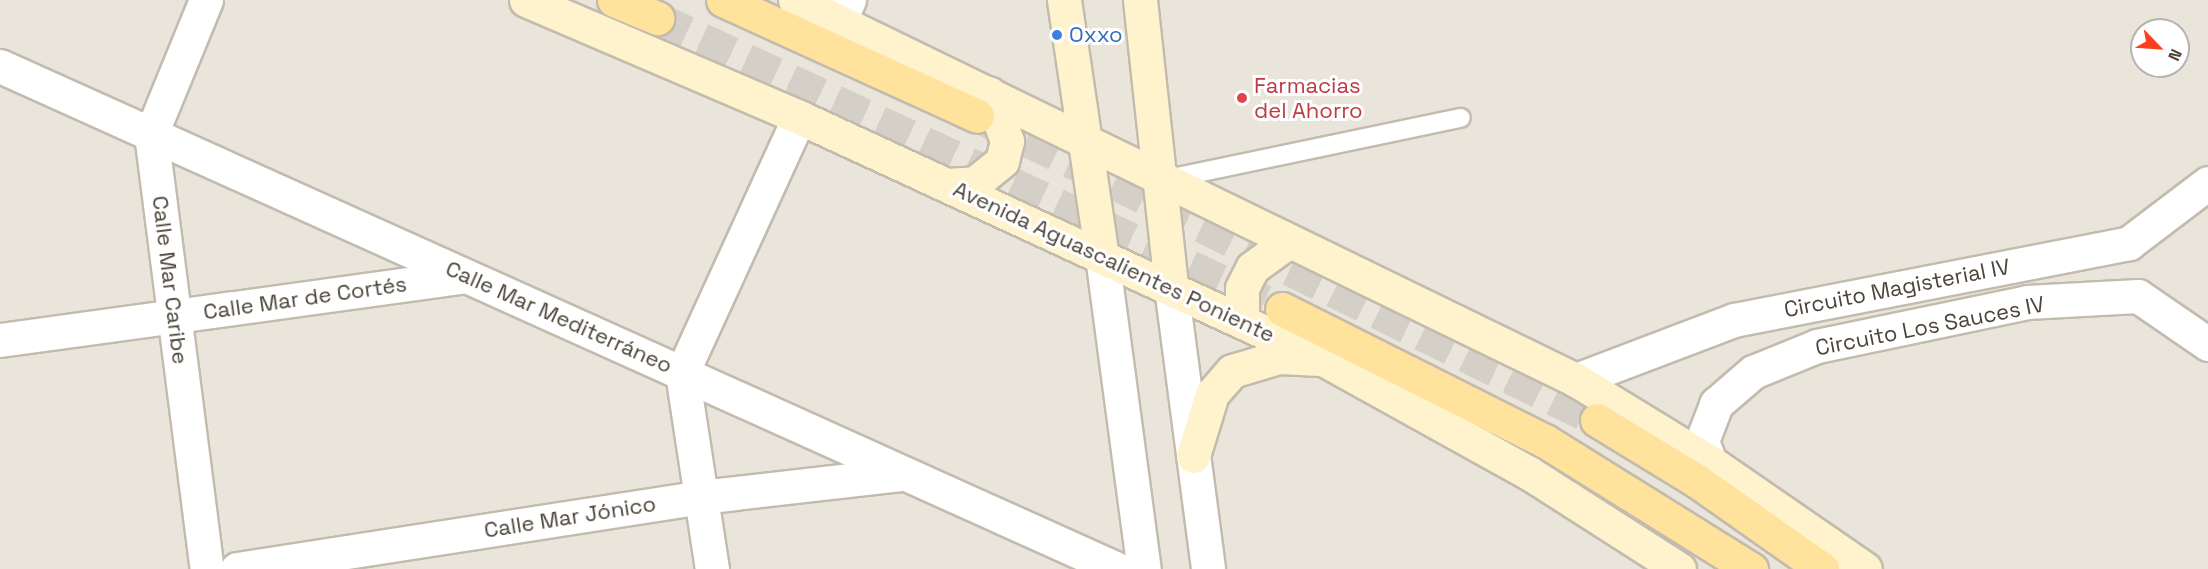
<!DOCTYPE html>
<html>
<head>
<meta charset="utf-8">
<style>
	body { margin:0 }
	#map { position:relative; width:2208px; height:569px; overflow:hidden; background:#f6f3ec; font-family:"Space Grotesk",sans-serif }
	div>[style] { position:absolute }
	.residential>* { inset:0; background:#eae5da }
	.primary-tunnel>* { height:33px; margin-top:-16.5px; transform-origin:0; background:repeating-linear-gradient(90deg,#d4d0c8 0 33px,transparent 0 49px) }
	.roads { filter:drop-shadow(2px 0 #c2bbae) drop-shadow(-2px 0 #c2bbae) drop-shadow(0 2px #c2bbae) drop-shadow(0 -2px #c2bbae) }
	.service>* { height:18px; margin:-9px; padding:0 9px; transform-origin:9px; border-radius:9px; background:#fff }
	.minor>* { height:33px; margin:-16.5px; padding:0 16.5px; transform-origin:16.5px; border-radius:16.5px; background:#fff }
	.tertiary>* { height:33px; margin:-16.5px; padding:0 16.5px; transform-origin:16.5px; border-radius:16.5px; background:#fff }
	.secondary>* { height:33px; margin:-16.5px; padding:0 16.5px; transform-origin:16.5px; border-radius:16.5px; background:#fff3cd }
	.primary>* { height:33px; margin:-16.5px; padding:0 16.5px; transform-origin:16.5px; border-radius:16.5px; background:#ffe39c }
	.dots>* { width:16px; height:16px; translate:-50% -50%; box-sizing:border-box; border:3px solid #fff; border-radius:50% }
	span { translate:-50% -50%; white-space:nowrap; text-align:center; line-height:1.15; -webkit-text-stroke:6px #fff; paint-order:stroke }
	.shop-label { font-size:22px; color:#366cbe }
	.left { translate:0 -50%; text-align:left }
	.health-label { font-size:22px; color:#be3a42 }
	.street-label { font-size:22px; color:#4b4439 }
	.north { position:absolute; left:2130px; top:18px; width:60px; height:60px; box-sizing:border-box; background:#fff; border:2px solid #b7b4b0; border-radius:50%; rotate:115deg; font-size:16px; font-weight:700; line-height:24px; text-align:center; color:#4b4439 }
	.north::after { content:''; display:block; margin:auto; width:21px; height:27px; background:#fc3f1d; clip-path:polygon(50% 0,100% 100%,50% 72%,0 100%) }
</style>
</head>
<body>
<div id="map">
	<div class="residential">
		<i style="clip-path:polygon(evenodd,0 0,2208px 0,2208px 569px,0 569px,0 0,2142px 30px,2178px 30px,2178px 66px,2142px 66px,2142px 30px)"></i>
	</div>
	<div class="primary-tunnel">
		<i style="left:657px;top:18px;width:689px;rotate:24.97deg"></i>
		<i style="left:982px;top:118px;width:685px;rotate:26.15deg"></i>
	</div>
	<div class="roads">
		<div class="service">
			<i style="left:1168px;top:179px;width:299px;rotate:-11.8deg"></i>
		</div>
		<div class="minor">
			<i style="left:206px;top:0;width:145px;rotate:112.3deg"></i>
			<i style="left:151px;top:134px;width:439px;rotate:82.7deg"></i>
			<i style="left:840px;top:20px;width:22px;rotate:-66deg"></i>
			<i style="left:0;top:66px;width:1225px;rotate:24.24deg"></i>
			<i style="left:0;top:340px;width:470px;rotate:-7.8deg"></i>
			<i style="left:1576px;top:380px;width:169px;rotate:-20.8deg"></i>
			<i style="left:1734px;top:320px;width:402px;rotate:-11deg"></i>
			<i style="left:2129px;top:243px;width:99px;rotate:-37.2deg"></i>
			<i style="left:1710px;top:462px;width:22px;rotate:-111deg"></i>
			<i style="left:1702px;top:441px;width:40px;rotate:-69deg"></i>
			<i style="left:1716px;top:404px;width:49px;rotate:-40.9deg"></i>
			<i style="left:1753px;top:372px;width:69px;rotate:-22.1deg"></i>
			<i style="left:1817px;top:346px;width:215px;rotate:-11.8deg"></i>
			<i style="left:2027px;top:302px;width:111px;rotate:-3.1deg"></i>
			<i style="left:2138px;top:296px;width:85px;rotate:34.4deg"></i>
			<i style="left:237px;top:569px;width:469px;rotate:-8.8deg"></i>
			<i style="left:700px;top:497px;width:204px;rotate:-6.5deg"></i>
			<i style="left:712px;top:569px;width:198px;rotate:-98.7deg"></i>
			<i style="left:682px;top:373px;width:281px;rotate:-65.4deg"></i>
		</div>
		<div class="tertiary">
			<i style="left:1102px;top:256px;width:316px;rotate:82.4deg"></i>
			<i style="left:1171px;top:287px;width:284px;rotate:82.5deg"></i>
		</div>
		<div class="secondary">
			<i style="left:526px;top:0;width:297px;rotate:23.2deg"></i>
			<i style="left:799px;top:117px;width:579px;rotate:24.8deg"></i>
			<i style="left:1325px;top:360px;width:233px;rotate:29deg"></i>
			<i style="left:1529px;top:473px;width:178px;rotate:32.6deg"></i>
			<i style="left:795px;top:0;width:869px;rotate:25.95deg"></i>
			<i style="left:1576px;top:380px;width:157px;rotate:31.5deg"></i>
			<i style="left:1710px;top:462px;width:188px;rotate:34.6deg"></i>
			<i style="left:1064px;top:0;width:259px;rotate:81.6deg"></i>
			<i style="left:1140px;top:0;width:289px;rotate:83.8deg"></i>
			<i style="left:948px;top:185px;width:27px;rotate:-4deg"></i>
			<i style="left:975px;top:183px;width:35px;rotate:-39deg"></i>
			<i style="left:1002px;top:161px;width:21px;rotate:-76deg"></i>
			<i style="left:1007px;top:141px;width:51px;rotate:-110.6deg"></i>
			<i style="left:1242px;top:321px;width:33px;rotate:-90deg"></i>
			<i style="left:1242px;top:288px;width:22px;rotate:-63deg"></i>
			<i style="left:1252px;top:268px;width:46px;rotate:-36.1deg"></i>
			<i style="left:1193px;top:456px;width:65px;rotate:-73deg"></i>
			<i style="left:1212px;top:394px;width:30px;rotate:-49deg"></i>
			<i style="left:1232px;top:371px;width:49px;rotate:-16.6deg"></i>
			<i style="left:1279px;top:357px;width:36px;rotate:3deg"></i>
		</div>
		<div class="primary">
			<i style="left:614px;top:0;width:47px;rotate:22.7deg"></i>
			<i style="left:723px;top:0;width:279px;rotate:24.5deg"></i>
			<i style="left:1282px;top:309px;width:294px;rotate:26.7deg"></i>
			<i style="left:1545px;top:441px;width:243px;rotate:31.9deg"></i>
			<i style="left:1597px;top:420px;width:117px;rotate:31.4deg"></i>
			<i style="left:1697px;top:481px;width:153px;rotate:35.1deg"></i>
		</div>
	</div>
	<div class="dots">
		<i style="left:1057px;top:35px;background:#3f7fe0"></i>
		<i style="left:1242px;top:98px;background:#e0444e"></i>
	</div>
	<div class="shop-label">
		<span class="left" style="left:1069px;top:35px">Oxxo</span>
	</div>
	<div class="health-label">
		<span class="left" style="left:1254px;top:98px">Farmacias<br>del Ahorro</span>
	</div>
	<div class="street-label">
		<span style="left:1114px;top:262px;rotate:25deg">Avenida Aguascalientes Poniente</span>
		<span style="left:170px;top:280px;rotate:83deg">Calle Mar Caribe</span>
		<span style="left:1897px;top:288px;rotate:-11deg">Circuito Magisterial IV</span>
		<span style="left:305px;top:298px;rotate:-8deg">Calle Mar de Cortés</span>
		<span style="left:559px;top:317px;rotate:24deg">Calle Mar Mediterráneo</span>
		<span style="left:1930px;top:326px;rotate:-11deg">Circuito Los Sauces IV</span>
		<span style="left:570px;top:517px;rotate:-9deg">Calle Mar Jónico</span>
	</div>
	<div class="north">N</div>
</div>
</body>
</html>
